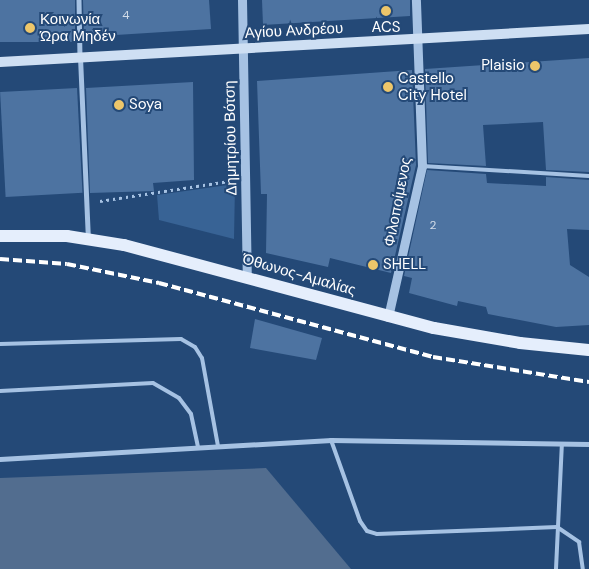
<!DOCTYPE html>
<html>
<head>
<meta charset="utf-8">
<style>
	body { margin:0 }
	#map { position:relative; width:589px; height:569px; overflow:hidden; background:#244977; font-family:"DM Sans",sans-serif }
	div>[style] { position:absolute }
	.green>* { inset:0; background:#386395 }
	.water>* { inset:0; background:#526d8f }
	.building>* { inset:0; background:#4d73a1; transform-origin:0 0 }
	.path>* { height:3px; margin-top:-1.5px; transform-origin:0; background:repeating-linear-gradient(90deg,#a6c2e3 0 2.5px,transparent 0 6.5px) }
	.service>* { height:4px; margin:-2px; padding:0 2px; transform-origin:2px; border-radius:2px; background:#a6c2e3 }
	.pedestrian>* { height:4.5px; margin:-2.25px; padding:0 2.25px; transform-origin:2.25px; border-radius:2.25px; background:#a6c2e3 }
	.minor>* { height:5px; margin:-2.5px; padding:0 2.5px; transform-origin:2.5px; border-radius:2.5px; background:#a6c2e3 }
	.tertiary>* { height:9px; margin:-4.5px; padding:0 4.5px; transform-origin:4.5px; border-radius:4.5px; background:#a6c2e3 }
	.secondary>* { height:10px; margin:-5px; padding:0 5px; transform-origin:5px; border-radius:5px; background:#cedff3 }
	.primary>* { height:12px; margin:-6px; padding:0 6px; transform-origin:6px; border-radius:6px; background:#e5eefc }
	.rail>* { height:4px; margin-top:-2px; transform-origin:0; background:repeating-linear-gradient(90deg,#fff 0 9px,transparent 0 13px) }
	.dots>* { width:14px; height:14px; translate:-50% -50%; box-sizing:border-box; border:2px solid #244977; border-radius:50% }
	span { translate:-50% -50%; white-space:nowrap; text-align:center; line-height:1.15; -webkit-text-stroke:4px #244977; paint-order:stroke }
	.number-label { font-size:12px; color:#d2dce8 }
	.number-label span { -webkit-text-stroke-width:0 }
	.poi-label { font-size:15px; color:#fff }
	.left { translate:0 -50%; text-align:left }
	.right { translate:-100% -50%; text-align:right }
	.street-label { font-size:15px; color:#fff }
</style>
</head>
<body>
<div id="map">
	<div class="green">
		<i style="clip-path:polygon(235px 184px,234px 239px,159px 220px,157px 195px)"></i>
	</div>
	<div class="water">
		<i style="clip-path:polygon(266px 468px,351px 569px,0 569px,0 478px)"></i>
	</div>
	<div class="building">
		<i style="left:0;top:0;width:75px;height:42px"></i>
		<i style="clip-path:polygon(83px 0,209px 0,211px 29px,84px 37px)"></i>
		<i style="clip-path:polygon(262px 0,410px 0,410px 16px,263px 25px)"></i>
		<i style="clip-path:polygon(589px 58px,589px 172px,546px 170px,543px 122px,483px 125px,486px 166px,428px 163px,425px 69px)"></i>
		<i style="clip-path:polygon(412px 70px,416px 165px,391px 273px,330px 258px,328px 267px,266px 253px,267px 194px,261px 194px,257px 81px)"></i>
		<i style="clip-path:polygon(193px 82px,194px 180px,153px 183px,154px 191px,90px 193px,86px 88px)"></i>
		<i style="left:77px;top:88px;width:105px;height:77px;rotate:87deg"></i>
		<i style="clip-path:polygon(427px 170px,486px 174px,487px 183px,546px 186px,546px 177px,589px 180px,589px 230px,567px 229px,570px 265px,589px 277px,589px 325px,556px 327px,488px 314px,486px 307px,458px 301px,457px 306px,409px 293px,412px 278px,404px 276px)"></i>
		<i style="clip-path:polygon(255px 319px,322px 338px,316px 360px,250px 348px)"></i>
	</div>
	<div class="path">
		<i style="left:100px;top:201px;width:131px;rotate:-8.8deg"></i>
	</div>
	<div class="service">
		<i style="left:422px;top:166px;width:167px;rotate:3.4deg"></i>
		<i style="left:0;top:344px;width:181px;rotate:-1.6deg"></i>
		<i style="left:181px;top:339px;width:16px;rotate:30deg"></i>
		<i style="left:195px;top:347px;width:13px;rotate:58deg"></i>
		<i style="left:202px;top:358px;width:89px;rotate:79.7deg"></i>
		<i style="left:0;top:391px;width:153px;rotate:-3deg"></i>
		<i style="left:153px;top:383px;width:30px;rotate:30deg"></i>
		<i style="left:179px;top:398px;width:20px;rotate:53deg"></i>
		<i style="left:191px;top:414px;width:34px;rotate:78deg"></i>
		<i style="left:331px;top:440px;width:86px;rotate:70.3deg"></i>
		<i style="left:360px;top:521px;width:12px;rotate:55deg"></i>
		<i style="left:367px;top:531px;width:10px;rotate:17deg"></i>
		<i style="left:377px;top:534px;width:180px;rotate:-2.2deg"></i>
		<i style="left:557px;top:527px;width:27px;rotate:34deg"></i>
		<i style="left:579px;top:542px;width:27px;rotate:82deg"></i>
		<i style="left:556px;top:569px;width:125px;rotate:-87.3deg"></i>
	</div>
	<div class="pedestrian">
		<i style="left:79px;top:0;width:57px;rotate:89deg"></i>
	</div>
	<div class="minor">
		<i style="left:80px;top:57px;width:181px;rotate:87.5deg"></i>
		<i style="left:0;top:459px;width:332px;rotate:-3.3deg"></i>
		<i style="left:331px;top:440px;width:258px;rotate:0.9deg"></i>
	</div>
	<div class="tertiary">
		<i style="left:242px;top:0;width:276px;rotate:89deg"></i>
		<i style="left:388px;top:317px;width:155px;rotate:-77.3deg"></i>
		<i style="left:422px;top:166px;width:166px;rotate:-92.1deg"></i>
	</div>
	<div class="secondary">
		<i style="left:0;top:62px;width:590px;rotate:-3.21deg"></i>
	</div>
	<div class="primary">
		<i style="left:0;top:236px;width:67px"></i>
		<i style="left:67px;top:236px;width:58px;rotate:9deg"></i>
		<i style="left:124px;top:245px;width:321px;rotate:15deg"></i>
		<i style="left:434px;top:328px;width:87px;rotate:9.9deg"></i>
		<i style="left:520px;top:343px;width:69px;rotate:5.8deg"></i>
	</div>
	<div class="rail">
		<i style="left:0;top:259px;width:67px;rotate:4.3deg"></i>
		<i style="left:67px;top:264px;width:94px;rotate:11.7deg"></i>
		<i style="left:159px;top:283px;width:284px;rotate:15.1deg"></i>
		<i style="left:433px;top:357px;width:158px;rotate:9.1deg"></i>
	</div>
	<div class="dots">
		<i style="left:386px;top:11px;background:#edc66a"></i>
		<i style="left:30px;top:28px;background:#edc66a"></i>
		<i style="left:535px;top:66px;background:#edc66a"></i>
		<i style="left:388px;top:87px;background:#edc66a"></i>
		<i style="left:119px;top:105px;background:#edc66a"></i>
		<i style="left:373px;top:265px;background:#edc66a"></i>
	</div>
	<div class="number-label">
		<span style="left:126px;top:16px">4</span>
		<span style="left:433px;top:226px">2</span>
	</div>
	<div class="poi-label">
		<span class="left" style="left:40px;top:28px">Κοινωνία<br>Ώρα Μηδέν</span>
		<span style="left:386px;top:28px">ACS</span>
		<span class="right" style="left:525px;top:66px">Plaisio</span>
		<span class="left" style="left:398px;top:87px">Castello<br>City Hotel</span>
		<span class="left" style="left:129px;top:105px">Soya</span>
		<span class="left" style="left:383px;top:265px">SHELL</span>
	</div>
	<div class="street-label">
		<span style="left:294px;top:31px;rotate:-3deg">Αγίου Ανδρέου</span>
		<span style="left:231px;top:138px;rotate:-91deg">Δημητρίου Βότση</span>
		<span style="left:398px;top:202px;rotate:-79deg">Φιλοποίμενος</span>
		<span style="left:299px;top:275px;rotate:16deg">Όθωνος-Αμαλίας</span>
	</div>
</div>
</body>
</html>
